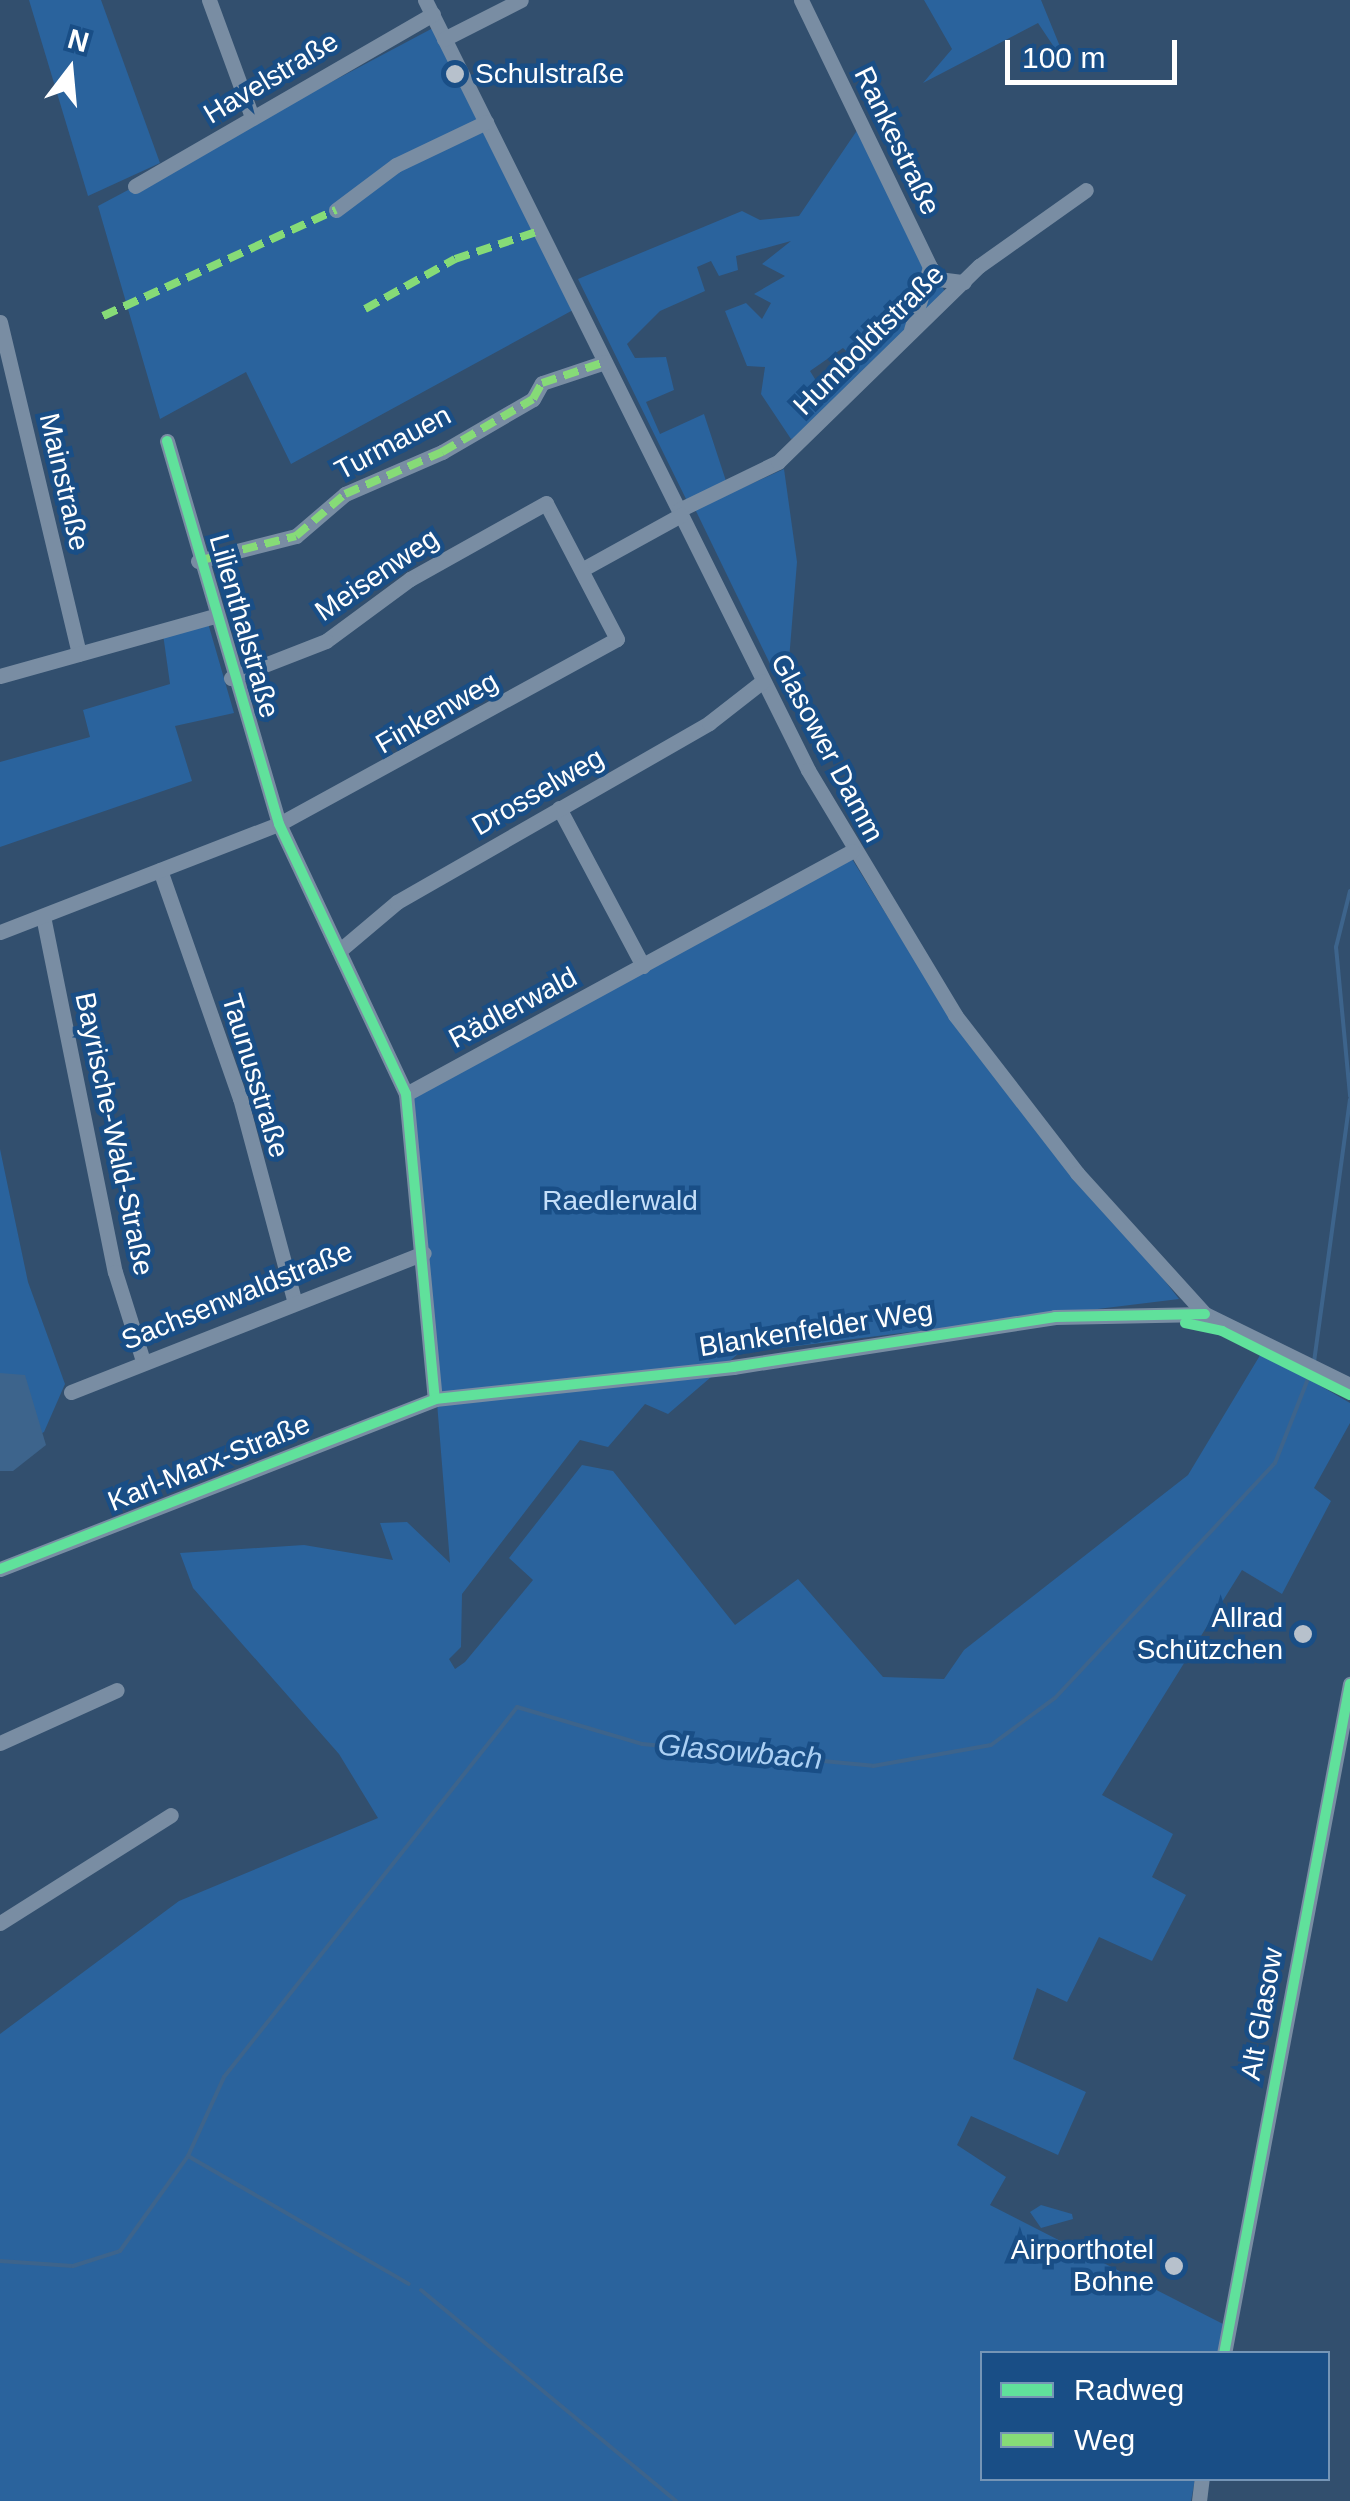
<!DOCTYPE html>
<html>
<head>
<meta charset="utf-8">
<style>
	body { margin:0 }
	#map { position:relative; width:1350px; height:2501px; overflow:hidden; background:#324f6e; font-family:Arial,sans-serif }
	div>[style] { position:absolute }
	.green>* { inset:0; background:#2a639d }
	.water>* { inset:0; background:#3d648c }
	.stream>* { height:4px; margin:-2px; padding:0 2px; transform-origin:2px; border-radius:2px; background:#3d648c }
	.minor>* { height:15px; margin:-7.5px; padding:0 7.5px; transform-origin:7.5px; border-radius:7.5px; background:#798da3 }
	.quiet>* { height:8px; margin-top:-4px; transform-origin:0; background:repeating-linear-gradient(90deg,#86db77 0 15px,transparent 0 23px) }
	.cycleway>* { height:10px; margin:-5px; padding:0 5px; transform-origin:5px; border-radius:5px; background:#60e19b }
	.dots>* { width:28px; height:28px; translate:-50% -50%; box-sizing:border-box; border:5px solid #194e86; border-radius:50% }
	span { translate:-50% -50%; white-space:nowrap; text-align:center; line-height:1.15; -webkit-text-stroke:9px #194e86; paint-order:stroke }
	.poi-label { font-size:28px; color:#fff }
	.left { translate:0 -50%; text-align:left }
	.right { translate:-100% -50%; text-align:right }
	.street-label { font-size:28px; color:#fff }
	.park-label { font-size:28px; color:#c5dff9 }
	.water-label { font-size:30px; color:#abd0f4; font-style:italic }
	.legend { position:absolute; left:980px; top:2351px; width:350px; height:130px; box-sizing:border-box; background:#194e86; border:2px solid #7595b6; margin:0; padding:12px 18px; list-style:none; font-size:30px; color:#fff }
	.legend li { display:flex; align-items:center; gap:20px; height:50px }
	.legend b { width:50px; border:2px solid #7595b6 }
	.north { position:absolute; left:20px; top:20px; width:100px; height:100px; -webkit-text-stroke:8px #194e86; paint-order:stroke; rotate:16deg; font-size:28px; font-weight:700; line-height:40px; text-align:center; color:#fff }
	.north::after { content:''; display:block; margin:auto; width:35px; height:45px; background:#fff; clip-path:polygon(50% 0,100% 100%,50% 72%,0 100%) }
	.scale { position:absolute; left:1005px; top:40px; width:172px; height:45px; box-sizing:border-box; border:5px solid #fff; border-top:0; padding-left:12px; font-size:30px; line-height:35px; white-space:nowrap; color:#fff; -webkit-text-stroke:8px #194e86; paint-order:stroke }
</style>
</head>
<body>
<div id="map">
	<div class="green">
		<i style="clip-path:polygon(29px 0,101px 0,160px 163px,88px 196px)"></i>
		<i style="clip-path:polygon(924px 0,1041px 0,1070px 71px,1038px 23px,923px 83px,952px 49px)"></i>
		<i style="clip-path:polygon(433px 28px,573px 310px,291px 464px,246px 372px,160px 419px,98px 206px)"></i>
		<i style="clip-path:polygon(evenodd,860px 126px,945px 292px,806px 434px,791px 439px,761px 394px,765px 367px,747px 366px,725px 311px,746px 303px,762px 319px,771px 303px,754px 294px,785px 276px,762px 264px,791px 241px,736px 256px,738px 270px,719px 276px,711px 261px,697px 267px,705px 291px,660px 311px,627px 344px,635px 358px,666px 357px,674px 390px,646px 402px,660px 434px,704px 414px,726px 481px,687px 501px,578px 279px,742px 211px,760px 220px,799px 216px,860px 126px,843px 348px,859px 363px,826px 397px,810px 371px,843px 348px)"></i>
		<i style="clip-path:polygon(784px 469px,797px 562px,789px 660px,772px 668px,695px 509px)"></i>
		<i style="clip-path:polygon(208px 623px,234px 713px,175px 726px,192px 781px,0 847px,0 762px,90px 737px,83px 710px,170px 684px,163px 634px)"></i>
		<i style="clip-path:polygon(852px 859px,917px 964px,1179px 1299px,739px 1353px,668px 1414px,645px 1404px,608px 1447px,580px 1440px,462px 1594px,461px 1647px,449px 1659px,455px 1669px,465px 1662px,533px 1580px,509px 1558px,582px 1465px,613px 1471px,735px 1625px,798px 1579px,883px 1677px,944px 1679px,964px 1650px,1188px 1475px,1262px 1352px,1350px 1403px,1350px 1423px,1314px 1488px,1331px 1501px,1282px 1594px,1242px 1570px,1102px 1795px,1173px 1834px,1152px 1877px,1186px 1895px,1152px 1961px,1099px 1937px,1067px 2002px,1037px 1988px,1013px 2059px,1086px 2092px,1058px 2155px,971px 2116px,957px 2145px,1006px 2177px,990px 2205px,1225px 2325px,1219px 2353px,982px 2354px,982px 2478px,1195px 2479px,1191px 2501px,0 2501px,0 2034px,179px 1901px,378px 1818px,339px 1754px,193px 1588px,180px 1553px,304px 1545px,393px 1560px,380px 1523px,407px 1522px,450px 1563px,412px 1094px)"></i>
		<i style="clip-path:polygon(0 1149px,28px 1282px,65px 1384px,44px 1432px,32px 1438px,0 1438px)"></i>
		<i style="clip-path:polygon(1041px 2205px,1072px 2214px,1073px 2219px,1041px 2228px,1030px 2212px)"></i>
	</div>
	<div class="water">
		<i style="clip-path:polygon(0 1373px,25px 1375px,46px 1445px,13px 1471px,0 1471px)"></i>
	</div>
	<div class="stream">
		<i style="left:1350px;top:891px;width:58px;rotate:104deg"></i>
		<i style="left:1336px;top:947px;width:150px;rotate:84.6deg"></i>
		<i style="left:1314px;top:1362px;width:265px;rotate:-82.2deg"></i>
		<i style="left:188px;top:2156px;width:255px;rotate:30.1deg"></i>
		<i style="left:0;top:2261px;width:73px;rotate:3.9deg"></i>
		<i style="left:73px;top:2266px;width:49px;rotate:-17.7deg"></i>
		<i style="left:120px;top:2251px;width:117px;rotate:-54.4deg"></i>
		<i style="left:188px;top:2156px;width:87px;rotate:-65.5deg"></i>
		<i style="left:224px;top:2077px;width:472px;rotate:-51.6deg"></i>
		<i style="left:517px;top:1707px;width:130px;rotate:16.5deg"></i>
		<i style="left:642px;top:1744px;width:232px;rotate:5.4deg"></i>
		<i style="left:873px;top:1766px;width:120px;rotate:-10.1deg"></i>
		<i style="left:991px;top:1745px;width:79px;rotate:-36.3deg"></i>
		<i style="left:1055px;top:1698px;width:322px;rotate:-46.9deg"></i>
		<i style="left:1275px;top:1463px;width:99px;rotate:-68.6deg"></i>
		<i style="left:421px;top:2290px;width:331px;rotate:39.6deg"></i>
	</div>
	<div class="minor">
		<i style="left:209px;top:0;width:125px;rotate:69.8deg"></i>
		<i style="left:425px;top:0;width:860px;rotate:63.55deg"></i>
		<i style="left:808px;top:770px;width:286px;rotate:59deg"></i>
		<i style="left:955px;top:1015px;width:200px;rotate:52.3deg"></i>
		<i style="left:1077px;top:1173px;width:190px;rotate:47.8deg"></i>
		<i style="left:1205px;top:1314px;width:161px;rotate:26.1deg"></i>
		<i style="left:801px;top:0;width:297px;rotate:64.2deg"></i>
		<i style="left:930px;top:267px;width:14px;rotate:56deg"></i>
		<i style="left:938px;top:279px;width:26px;rotate:7deg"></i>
		<i style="left:444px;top:39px;width:86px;rotate:-26.9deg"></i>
		<i style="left:135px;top:186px;width:344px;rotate:-30deg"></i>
		<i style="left:336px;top:210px;width:75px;rotate:-36.9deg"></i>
		<i style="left:396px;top:165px;width:100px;rotate:-25.5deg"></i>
		<i style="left:0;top:322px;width:341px;rotate:76.6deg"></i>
		<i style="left:911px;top:330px;width:66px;rotate:-73.2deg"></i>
		<i style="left:167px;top:441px;width:399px;rotate:73.7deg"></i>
		<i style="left:279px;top:824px;width:298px;rotate:64.8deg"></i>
		<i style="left:406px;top:1094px;width:306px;rotate:84.6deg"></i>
		<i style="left:679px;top:510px;width:110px;rotate:-25.9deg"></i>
		<i style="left:778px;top:462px;width:281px;rotate:-44.3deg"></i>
		<i style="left:979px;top:266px;width:131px;rotate:-35.4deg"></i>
		<i style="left:198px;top:561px;width:101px;rotate:-14.3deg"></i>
		<i style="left:296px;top:536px;width:65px;rotate:-40.6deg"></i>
		<i style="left:345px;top:494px;width:106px;rotate:-23.4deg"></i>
		<i style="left:442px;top:452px;width:105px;rotate:-30.2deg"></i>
		<i style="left:533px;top:399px;width:18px;rotate:-61deg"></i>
		<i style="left:542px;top:383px;width:66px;rotate:-18.4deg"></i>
		<i style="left:583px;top:569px;width:112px;rotate:-28.9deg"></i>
		<i style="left:0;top:676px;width:220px;rotate:-15.6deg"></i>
		<i style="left:559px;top:808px;width:179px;rotate:62deg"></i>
		<i style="left:160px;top:870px;width:242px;rotate:70.7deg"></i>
		<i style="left:240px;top:1098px;width:209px;rotate:75deg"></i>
		<i style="left:43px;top:916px;width:363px;rotate:78.6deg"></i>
		<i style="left:115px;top:1272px;width:93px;rotate:72.5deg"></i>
		<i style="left:0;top:932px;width:299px;rotate:-21.2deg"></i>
		<i style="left:279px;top:824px;width:385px;rotate:-28.7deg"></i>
		<i style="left:617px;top:639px;width:153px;rotate:-117.6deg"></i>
		<i style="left:546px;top:503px;width:156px;rotate:150.8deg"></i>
		<i style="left:410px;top:579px;width:104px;rotate:143.6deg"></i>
		<i style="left:326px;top:641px;width:102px;rotate:158.7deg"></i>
		<i style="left:339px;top:951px;width:76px;rotate:-40.2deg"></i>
		<i style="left:397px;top:902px;width:360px;rotate:-29.8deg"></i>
		<i style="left:709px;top:723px;width:68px;rotate:-37.9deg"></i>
		<i style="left:406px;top:1094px;width:508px;rotate:-28.58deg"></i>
		<i style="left:71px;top:1392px;width:379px;rotate:-21.5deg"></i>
		<i style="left:0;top:1569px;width:467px;rotate:-21.3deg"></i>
		<i style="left:435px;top:1399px;width:300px;rotate:-6.1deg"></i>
		<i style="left:733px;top:1367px;width:326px;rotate:-8.8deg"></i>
		<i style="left:1055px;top:1317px;width:150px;rotate:-1.1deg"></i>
		<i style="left:0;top:1743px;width:128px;rotate:-24.4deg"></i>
		<i style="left:0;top:1923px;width:202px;rotate:-32.3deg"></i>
		<i style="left:1224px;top:2354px;width:682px;rotate:-79.35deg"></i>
		<i style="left:1199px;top:2501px;width:23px;rotate:-83deg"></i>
	</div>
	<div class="quiet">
		<i style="left:365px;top:309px;width:103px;rotate:-29.1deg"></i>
		<i style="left:455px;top:259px;width:89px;rotate:-18.4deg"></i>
		<i style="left:103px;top:316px;width:256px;rotate:-24.5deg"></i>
		<i style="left:198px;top:561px;width:101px;rotate:-14.3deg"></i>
		<i style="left:296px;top:536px;width:65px;rotate:-40.6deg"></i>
		<i style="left:345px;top:494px;width:106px;rotate:-23.4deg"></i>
		<i style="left:442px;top:452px;width:105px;rotate:-30.2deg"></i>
		<i style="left:533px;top:399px;width:18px;rotate:-61deg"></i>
		<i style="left:542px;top:383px;width:66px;rotate:-18.4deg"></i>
	</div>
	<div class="cycleway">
		<i style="left:167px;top:441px;width:399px;rotate:73.7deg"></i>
		<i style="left:279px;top:824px;width:298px;rotate:64.8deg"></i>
		<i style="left:406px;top:1094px;width:306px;rotate:84.6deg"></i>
		<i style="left:1185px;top:1323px;width:38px;rotate:12deg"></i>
		<i style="left:1222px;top:1331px;width:143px;rotate:26.6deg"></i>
		<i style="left:0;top:1569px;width:467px;rotate:-21.3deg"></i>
		<i style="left:435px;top:1399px;width:300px;rotate:-6.1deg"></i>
		<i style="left:733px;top:1367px;width:326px;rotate:-8.8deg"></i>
		<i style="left:1055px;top:1317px;width:150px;rotate:-1.1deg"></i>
		<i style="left:1224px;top:2354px;width:682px;rotate:-79.35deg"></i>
	</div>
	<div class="dots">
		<i style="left:455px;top:74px;background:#b7c1cc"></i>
		<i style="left:1303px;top:1634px;background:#b7c1cc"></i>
		<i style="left:1174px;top:2266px;background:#b7c1cc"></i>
	</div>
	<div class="poi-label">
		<span class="left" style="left:475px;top:74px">Schulstraße</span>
		<span class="right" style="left:1283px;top:1634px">Allrad<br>Schützchen</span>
		<span class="right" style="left:1154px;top:2266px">Airporthotel<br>Bohne</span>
	</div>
	<div class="street-label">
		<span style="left:271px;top:78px;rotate:-31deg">Havelstraße</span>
		<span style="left:897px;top:141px;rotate:64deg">Rankestraße</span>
		<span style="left:869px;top:340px;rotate:-45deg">Humboldtstraße</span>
		<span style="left:393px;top:443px;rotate:-28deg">Turmauen</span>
		<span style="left:64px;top:482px;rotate:77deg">Mainstraße</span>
		<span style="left:377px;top:575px;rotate:-34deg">Meisenweg</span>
		<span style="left:244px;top:626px;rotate:74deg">Lilienthalstraße</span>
		<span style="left:437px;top:713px;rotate:-30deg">Finkenweg</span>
		<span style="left:827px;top:748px;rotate:62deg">Glasower Damm</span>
		<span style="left:538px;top:792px;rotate:-30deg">Drosselweg</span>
		<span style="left:513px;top:1008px;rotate:-28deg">Rädlerwald</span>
		<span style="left:255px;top:1076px;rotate:73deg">Taunusstraße</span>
		<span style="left:114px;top:1134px;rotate:78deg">Bayrische-Wald-Straße</span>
		<span style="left:237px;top:1296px;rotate:-22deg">Sachsenwaldstraße</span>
		<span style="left:816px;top:1329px;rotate:-9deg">Blankenfelder Weg</span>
		<span style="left:209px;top:1463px;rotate:-22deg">Karl-Marx-Straße</span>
		<span style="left:1262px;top:2014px;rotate:-80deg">Alt Glasow</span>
	</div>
	<div class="park-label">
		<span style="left:620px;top:1201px">Raedlerwald</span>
	</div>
	<div class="water-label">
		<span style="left:740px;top:1752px;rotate:5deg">Glasowbach</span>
	</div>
	<ul class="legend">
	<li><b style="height:12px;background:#60e19b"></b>Radweg</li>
	<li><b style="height:12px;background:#86db77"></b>Weg</li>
	</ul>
	<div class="north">N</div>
	<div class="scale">100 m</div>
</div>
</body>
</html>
